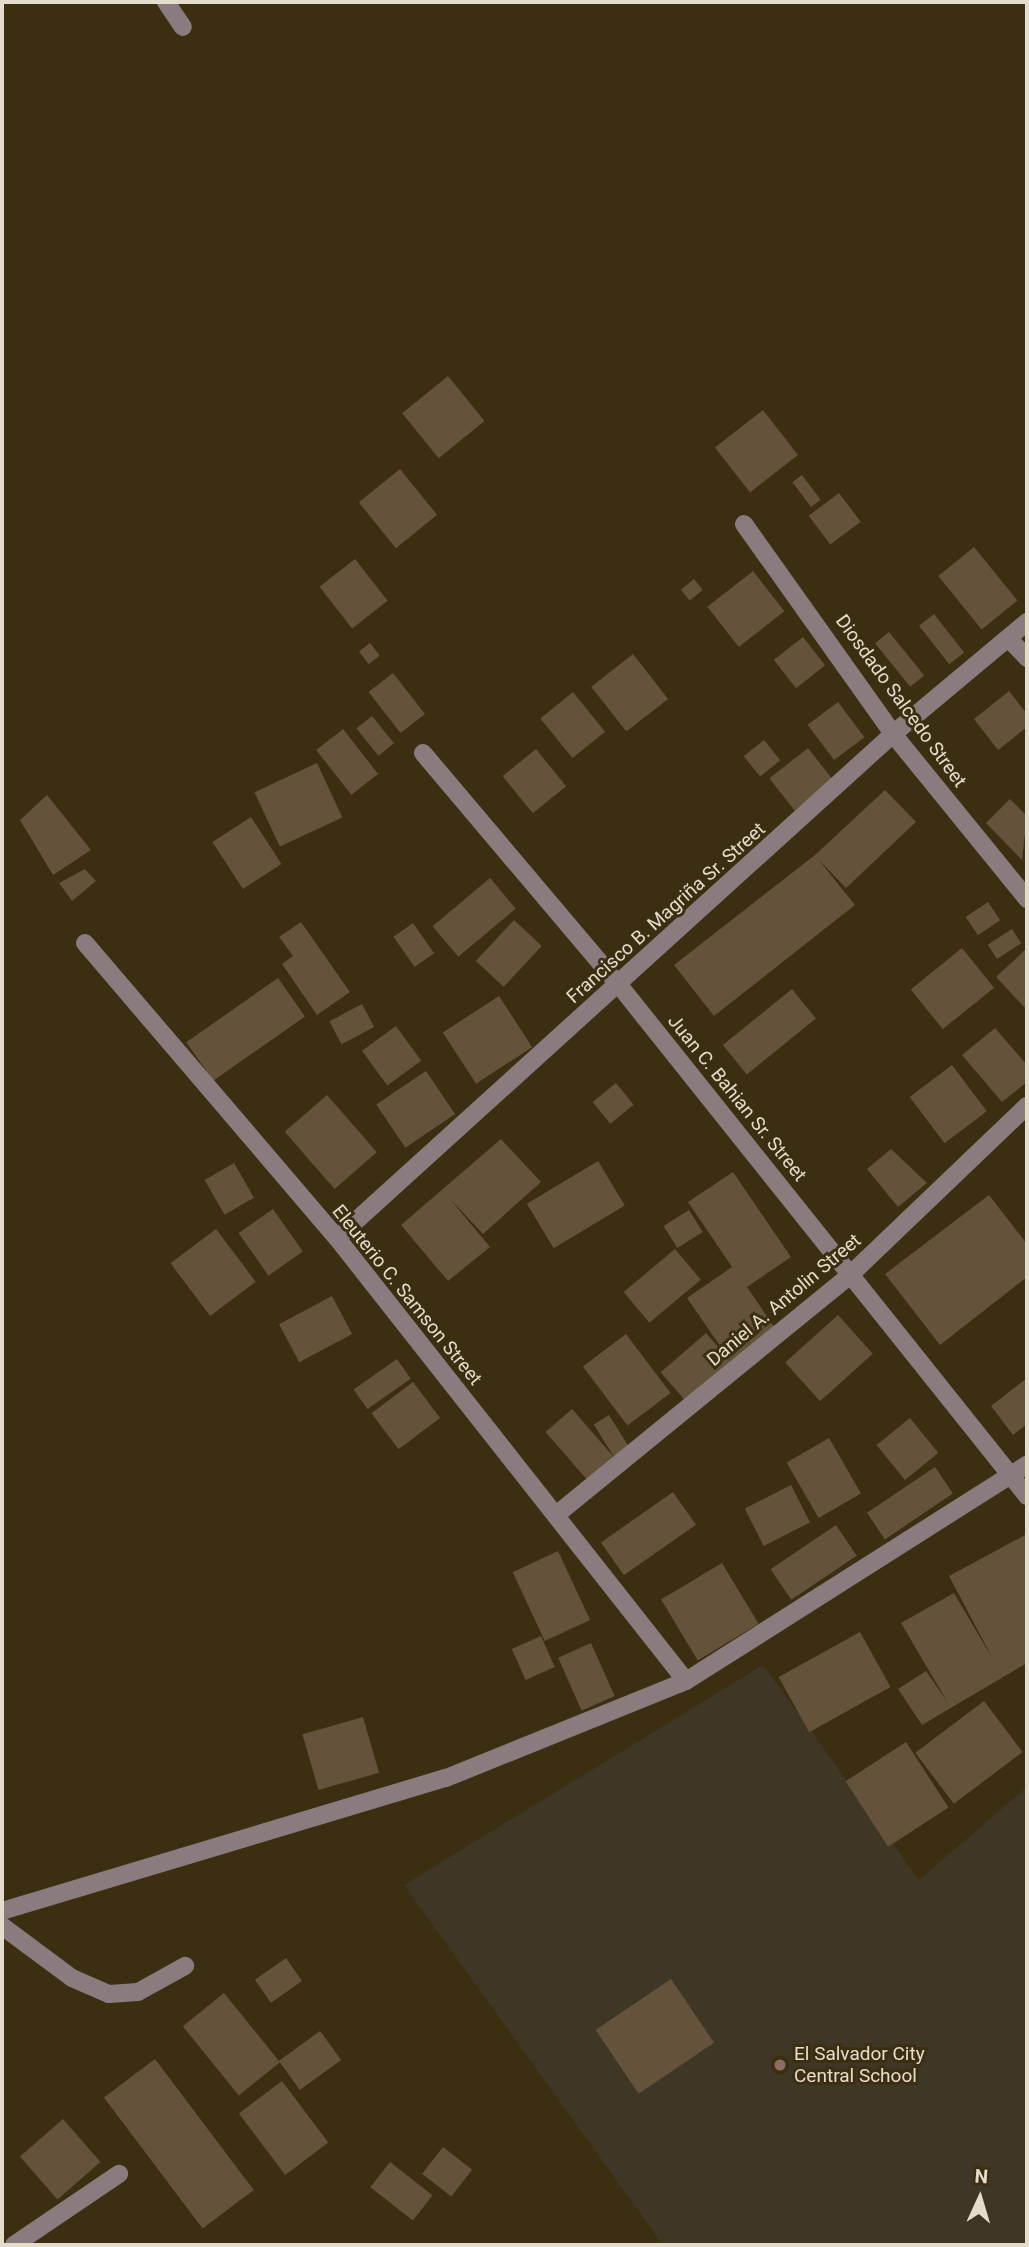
<!DOCTYPE html>
<html>
<head>
<meta charset="utf-8">
<style>
	body { margin:0 }
	#map { position:relative; width:1029px; height:2247px; overflow:hidden; background:#3b2e11; font-family:Roboto,sans-serif }
	div>[style] { position:absolute }
	.education>* { inset:0; background:#3f3726 }
	.building>* { inset:0; background:#64523b; transform-origin:0 0 }
	.minor>* { height:18px; margin:-9px; padding:0 9px; transform-origin:9px; border-radius:9px; background:#8a7b7f }
	.dots>* { width:19px; height:19px; translate:-50% -50%; box-sizing:border-box; border:4px solid #3b2e11; border-radius:50% }
	span { translate:-50% -50%; white-space:nowrap; text-align:center; line-height:1.15; -webkit-text-stroke:6px #3b2e11; paint-order:stroke }
	.street-label { font-size:19px; color:#e5ddcc }
	.poi-label { font-size:19px; color:#e5ddcc }
	.left { translate:0 -50%; text-align:left }
	.frame { position:absolute; inset:0; border:4px solid #e5ddcc; pointer-events:none }
	.north { position:absolute; left:945px; top:2163px; width:70px; height:70px; -webkit-text-stroke:5px #3b2e11; paint-order:stroke; rotate:4deg; font-size:19px; font-weight:700; line-height:28px; text-align:center; color:#e5ddcc }
	.north::after { content:''; display:block; margin:auto; width:24px; height:32px; background:#e5ddcc; clip-path:polygon(50% 0,100% 100%,50% 72%,0 100%) }
</style>
</head>
<body>
<div id="map">
	<div class="education">
		<i style="clip-path:polygon(763px 1665px,919px 1880px,1027px 1787px,1027px 2245px,663px 2245px,404px 1885px)"></i>
	</div>
	<div class="building">
		<i style="left:448px;top:376px;width:58px;height:59px;rotate:51deg"></i>
		<i style="left:763px;top:410px;width:57px;height:61px;rotate:52deg"></i>
		<i style="left:400px;top:469px;width:59px;height:53px;rotate:51deg"></i>
		<i style="left:802px;top:475px;width:31px;height:12px;rotate:53deg"></i>
		<i style="left:839px;top:493px;width:36px;height:38px;rotate:53deg"></i>
		<i style="left:974px;top:547px;width:69px;height:46px;rotate:51deg"></i>
		<i style="left:355px;top:559px;width:53px;height:45px;rotate:52deg"></i>
		<i style="left:753px;top:571px;width:51px;height:58px;rotate:52deg"></i>
		<i style="left:694px;top:579px;width:14px;height:17px;rotate:51deg"></i>
		<i style="left:934px;top:614px;width:49px;height:19px;rotate:52deg"></i>
		<i style="left:889px;top:632px;width:56px;height:18px;rotate:51deg"></i>
		<i style="left:803px;top:637px;width:36px;height:37px;rotate:52deg"></i>
		<i style="left:370px;top:643px;width:16px;height:14px;rotate:52deg"></i>
		<i style="left:633px;top:654px;width:57px;height:53px;rotate:52deg"></i>
		<i style="left:393px;top:673px;width:52px;height:31px;rotate:52deg"></i>
		<i style="clip-path:polygon(1009px 691px,1027px 714px,1027px 727px,998px 750px,974px 719px)"></i>
		<i style="left:573px;top:692px;width:51px;height:42px;rotate:51deg"></i>
		<i style="left:838px;top:702px;width:44px;height:38px;rotate:53deg"></i>
		<i style="left:372px;top:716px;width:35px;height:20px;rotate:51deg"></i>
		<i style="left:343px;top:729px;width:57px;height:34px;rotate:52deg"></i>
		<i style="left:764px;top:740px;width:26px;height:26px;rotate:51deg"></i>
		<i style="left:808px;top:748px;width:41px;height:49px;rotate:52deg"></i>
		<i style="left:536px;top:749px;width:48px;height:43px;rotate:51deg"></i>
		<i style="left:317px;top:763px;width:60px;height:69px;rotate:65deg"></i>
		<i style="clip-path:polygon(885px 790px,916px 822px,846px 888px,818px 859px,855px 905px,714px 1016px,674px 965px,815px 855px)"></i>
		<i style="clip-path:polygon(47px 795px,91px 850px,53px 875px,20px 820px)"></i>
		<i style="clip-path:polygon(1010px 799px,1027px 816px,1022px 860px,986px 823px)"></i>
		<i style="left:251px;top:817px;width:56px;height:46px;rotate:57deg"></i>
		<i style="clip-path:polygon(85px 869px,96px 881px,72px 901px,59px 883px)"></i>
		<i style="left:490px;top:878px;width:40px;height:75px;rotate:50deg"></i>
		<i style="left:988px;top:902px;width:22px;height:27px;rotate:56deg"></i>
		<i style="left:514px;top:920px;width:38px;height:56px;rotate:43deg"></i>
		<i style="clip-path:polygon(301px 922px,350px 992px,317px 1015px,282px 964px,293px 956px,279px 937px)"></i>
		<i style="left:413px;top:923px;width:37px;height:24px;rotate:55deg"></i>
		<i style="left:1012px;top:929px;width:17px;height:29px;rotate:57deg"></i>
		<i style="left:962px;top:948px;width:51px;height:66px;rotate:51deg"></i>
		<i style="clip-path:polygon(1027px 948px,1027px 1010px,996px 977px)"></i>
		<i style="left:278px;top:978px;width:47px;height:112px;rotate:55deg"></i>
		<i style="left:792px;top:989px;width:38px;height:89px;rotate:51deg"></i>
		<i style="left:499px;top:996px;width:61px;height:67px;rotate:57deg"></i>
		<i style="left:362px;top:1004px;width:26px;height:37px;rotate:62deg"></i>
		<i style="left:396px;top:1026px;width:43px;height:42px;rotate:54deg"></i>
		<i style="clip-path:polygon(995px 1028px,1027px 1065px,1027px 1082px,1002px 1102px,962px 1055px)"></i>
		<i style="left:952px;top:1065px;width:58px;height:53px;rotate:53deg"></i>
		<i style="left:426px;top:1071px;width:52px;height:60px;rotate:56deg"></i>
		<i style="left:616px;top:1083px;width:28px;height:30px;rotate:51deg"></i>
		<i style="left:327px;top:1095px;width:76px;height:56px;rotate:49deg"></i>
		<i style="clip-path:polygon(501px 1139px,541px 1182px,483px 1234px,450px 1199px,490px 1247px,448px 1281px,401px 1225px)"></i>
		<i style="clip-path:polygon(891px 1149px,927px 1183px,898px 1207px,867px 1169px)"></i>
		<i style="left:598px;top:1161px;width:52px;height:83px;rotate:59deg"></i>
		<i style="left:234px;top:1163px;width:40px;height:34px;rotate:60deg"></i>
		<i style="clip-path:polygon(733px 1172px,791px 1257px,747px 1287px,777px 1331px,732px 1363px,687px 1298px,732px 1267px,688px 1202px)"></i>
		<i style="clip-path:polygon(989px 1195px,1027px 1244px,1027px 1277px,940px 1345px,885px 1274px)"></i>
		<i style="left:273px;top:1209px;width:52px;height:42px;rotate:55deg"></i>
		<i style="left:689px;top:1210px;width:26px;height:30px;rotate:58deg"></i>
		<i style="left:216px;top:1229px;width:66px;height:57px;rotate:53deg"></i>
		<i style="left:675px;top:1249px;width:40px;height:67px;rotate:50deg"></i>
		<i style="left:332px;top:1296px;width:43px;height:60px;rotate:62deg"></i>
		<i style="left:838px;top:1315px;width:52px;height:71px;rotate:48deg"></i>
		<i style="left:706px;top:1333px;width:40px;height:60px;rotate:49deg"></i>
		<i style="left:626px;top:1334px;width:74px;height:54px;rotate:53deg"></i>
		<i style="left:397px;top:1359px;width:24px;height:53px;rotate:55deg"></i>
		<i style="clip-path:polygon(1027px 1378px,1027px 1424px,1013px 1435px,991px 1406px)"></i>
		<i style="left:413px;top:1382px;width:45px;height:52px;rotate:53deg"></i>
		<i style="left:572px;top:1409px;width:64px;height:35px;rotate:49deg"></i>
		<i style="left:609px;top:1415px;width:38px;height:18px;rotate:58deg"></i>
		<i style="left:910px;top:1418px;width:45px;height:43px;rotate:51deg"></i>
		<i style="left:829px;top:1438px;width:64px;height:49px;rotate:60deg"></i>
		<i style="left:935px;top:1467px;width:32px;height:82px;rotate:56deg"></i>
		<i style="left:791px;top:1485px;width:42px;height:52px;rotate:63deg"></i>
		<i style="left:673px;top:1492px;width:40px;height:88px;rotate:55deg"></i>
		<i style="left:836px;top:1525px;width:37px;height:79px;rotate:56deg"></i>
		<i style="clip-path:polygon(1027px 1534px,1027px 1663px,922px 1725px,898px 1689px,926px 1671px,948px 1703px,901px 1623px,954px 1593px,994px 1661px,949px 1576px)"></i>
		<i style="left:558px;top:1551px;width:76px;height:50px;rotate:65deg"></i>
		<i style="left:722px;top:1563px;width:71px;height:71px;rotate:59deg"></i>
		<i style="left:860px;top:1632px;width:63px;height:93px;rotate:61deg"></i>
		<i style="left:541px;top:1636px;width:34px;height:32px;rotate:66deg"></i>
		<i style="left:591px;top:1643px;width:58px;height:36px;rotate:66deg"></i>
		<i style="left:984px;top:1701px;width:64px;height:86px;rotate:53deg"></i>
		<i style="left:363px;top:1717px;width:58px;height:63px;rotate:74deg"></i>
		<i style="left:906px;top:1742px;width:78px;height:72px;rotate:57deg"></i>
		<i style="left:286px;top:1958px;width:28px;height:38px;rotate:55deg"></i>
		<i style="left:671px;top:1979px;width:77px;height:91px;rotate:56deg"></i>
		<i style="left:224px;top:1993px;width:89px;height:53px;rotate:51deg"></i>
		<i style="left:320px;top:2031px;width:36px;height:51px;rotate:54deg"></i>
		<i style="left:155px;top:2059px;width:164px;height:64px;rotate:53deg"></i>
		<i style="left:282px;top:2081px;width:77px;height:54px;rotate:53deg"></i>
		<i style="left:63px;top:2119px;width:57px;height:57px;rotate:49deg"></i>
		<i style="left:443px;top:2147px;width:37px;height:34px;rotate:38deg"></i>
		<i style="left:390px;top:2162px;width:54px;height:32px;rotate:38deg"></i>
	</div>
	<div class="minor">
		<i style="left:166px;top:2px;width:30px;rotate:56deg"></i>
		<i style="left:744px;top:524px;width:257px;rotate:54.6deg"></i>
		<i style="left:893px;top:734px;width:213px;rotate:50.9deg"></i>
		<i style="left:1008px;top:638px;width:28px;rotate:46deg"></i>
		<i style="left:423px;top:753px;width:304px;rotate:49.8deg"></i>
		<i style="left:619px;top:985px;width:654px;rotate:51.39deg"></i>
		<i style="left:85px;top:943px;width:388px;rotate:49.5deg"></i>
		<i style="left:337px;top:1238px;width:564px;rotate:51.77deg"></i>
		<i style="left:337px;top:1238px;width:750px;rotate:-42.19deg"></i>
		<i style="left:893px;top:734px;width:175px;rotate:-39.9deg"></i>
		<i style="left:556px;top:1515px;width:381px;rotate:-39.2deg"></i>
		<i style="left:851px;top:1274px;width:243px;rotate:-43.7deg"></i>
		<i style="left:2px;top:1911px;width:463px;rotate:-16.7deg"></i>
		<i style="left:446px;top:1778px;width:259px;rotate:-22deg"></i>
		<i style="left:686px;top:1681px;width:404px;rotate:-32.4deg"></i>
		<i style="left:2px;top:1926px;width:87px;rotate:36.6deg"></i>
		<i style="left:72px;top:1978px;width:40px;rotate:23.4deg"></i>
		<i style="left:109px;top:1994px;width:29px;rotate:-4deg"></i>
		<i style="left:138px;top:1992px;width:54px;rotate:-29deg"></i>
		<i style="left:14px;top:2245px;width:127px;rotate:-34.1deg"></i>
	</div>
	<div class="dots">
		<i style="left:780px;top:2065px;background:#8d6e63"></i>
	</div>
	<div class="street-label">
		<span style="left:901px;top:701px;rotate:54deg">Diosdado Salcedo Street</span>
		<span style="left:666px;top:913px;rotate:-42deg">Francisco B. Magriña Sr. Street</span>
		<span style="left:737px;top:1098px;rotate:51deg">Juan C. Bahian Sr. Street</span>
		<span style="left:407px;top:1295px;rotate:51deg">Eleuterio C. Samson Street</span>
		<span style="left:784px;top:1300px;rotate:-40deg">Daniel A. Antolin Street</span>
	</div>
	<div class="poi-label">
		<span class="left" style="left:794px;top:2065px">El Salvador City<br>Central School</span>
	</div>
	<div class="frame"></div>
	<div class="north">N</div>
</div>
</body>
</html>
